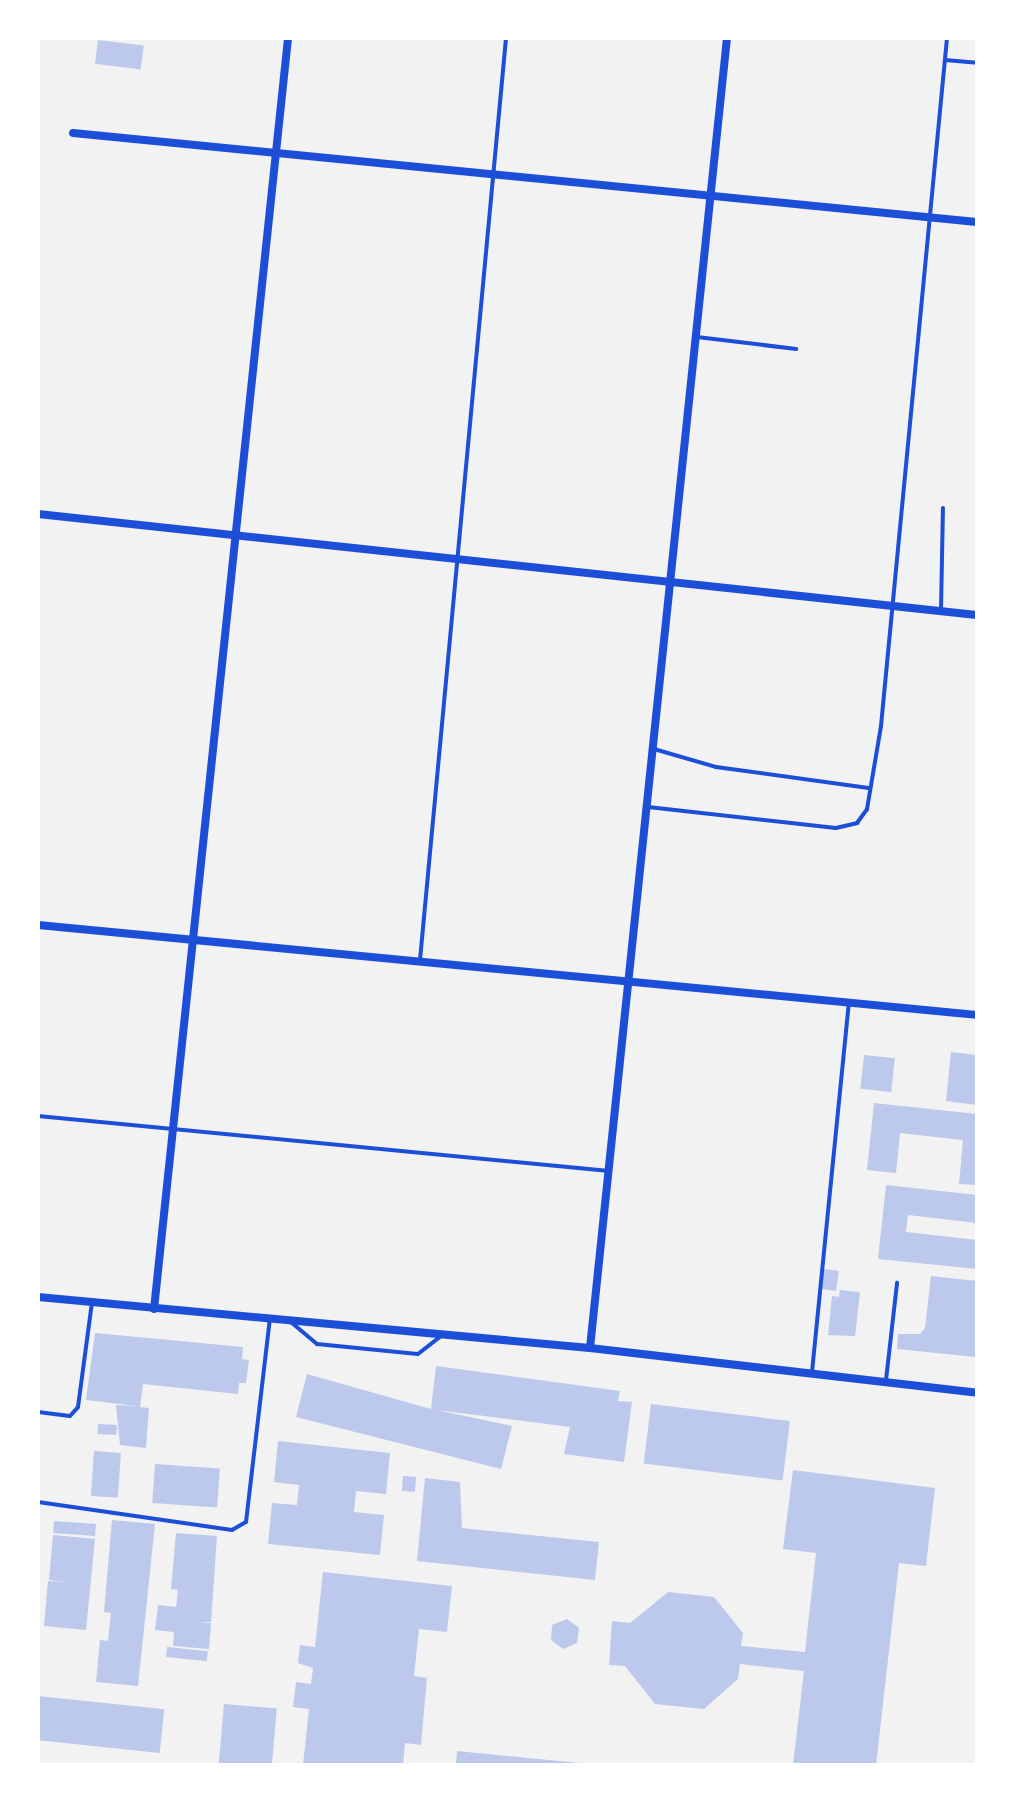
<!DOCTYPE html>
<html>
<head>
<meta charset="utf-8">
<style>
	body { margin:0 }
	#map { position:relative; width:1015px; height:1803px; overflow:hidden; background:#f2f2f2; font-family:"DM Sans",sans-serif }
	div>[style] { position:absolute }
	.building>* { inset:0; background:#bdc9ec; transform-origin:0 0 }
	.service>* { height:4px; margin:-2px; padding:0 2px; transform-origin:2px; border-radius:2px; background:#1d4ed8 }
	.minor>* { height:8px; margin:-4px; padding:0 4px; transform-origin:4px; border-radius:4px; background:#1d4ed8 }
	span { translate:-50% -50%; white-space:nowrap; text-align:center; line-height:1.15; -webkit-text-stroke:8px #fff; paint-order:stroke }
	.frame { position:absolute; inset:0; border:40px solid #fff; pointer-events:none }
</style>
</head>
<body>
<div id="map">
	<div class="building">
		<i style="left:98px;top:40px;width:46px;height:24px;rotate:7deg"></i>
		<i style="clip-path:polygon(951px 1052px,977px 1055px,977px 1105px,946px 1101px)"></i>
		<i style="left:864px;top:1055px;width:31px;height:34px;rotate:6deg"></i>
		<i style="clip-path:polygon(874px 1103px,977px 1114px,977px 1185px,959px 1184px,963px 1140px,900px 1133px,896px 1173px,867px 1170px)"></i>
		<i style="clip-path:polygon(886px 1185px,977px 1195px,977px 1223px,908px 1215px,906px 1232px,977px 1240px,977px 1269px,878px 1259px)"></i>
		<i style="left:824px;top:1269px;width:15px;height:20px;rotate:8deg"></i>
		<i style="clip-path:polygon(931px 1276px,977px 1281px,976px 1357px,897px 1349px,898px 1334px,920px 1334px,925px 1328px)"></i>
		<i style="clip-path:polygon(840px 1290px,860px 1292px,855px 1336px,828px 1335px,832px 1296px,839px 1297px)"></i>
		<i style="clip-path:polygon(95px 1333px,243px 1347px,242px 1359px,249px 1360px,246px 1383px,239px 1383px,238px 1394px,143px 1384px,140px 1407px,149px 1408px,146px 1448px,120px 1445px,116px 1405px,137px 1406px,86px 1400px)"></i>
		<i style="clip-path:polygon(436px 1366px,620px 1391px,618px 1401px,632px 1402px,624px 1462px,564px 1454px,570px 1427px,437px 1410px,512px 1426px,501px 1469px,296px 1417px,307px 1374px,431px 1409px)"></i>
		<i style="left:651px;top:1404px;width:140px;height:60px;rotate:7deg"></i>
		<i style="left:98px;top:1424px;width:19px;height:10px;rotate:3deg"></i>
		<i style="clip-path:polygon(278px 1441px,390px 1453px,386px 1494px,356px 1491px,354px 1512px,384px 1515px,380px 1555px,268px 1544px,272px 1503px,297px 1505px,299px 1485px,274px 1482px)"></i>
		<i style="left:94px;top:1451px;width:27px;height:45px;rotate:4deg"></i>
		<i style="left:155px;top:1464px;width:65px;height:39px;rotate:4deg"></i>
		<i style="clip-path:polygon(793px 1470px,935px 1488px,926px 1566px,899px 1563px,876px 1765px,793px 1765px,804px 1671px,740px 1664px,738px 1679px,704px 1709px,655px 1704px,625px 1666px,609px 1665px,612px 1621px,630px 1623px,668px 1592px,714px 1597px,743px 1633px,741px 1646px,805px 1652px,816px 1553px,783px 1549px)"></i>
		<i style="left:403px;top:1476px;width:13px;height:15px;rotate:4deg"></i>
		<i style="clip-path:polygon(425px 1478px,460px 1482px,462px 1528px,599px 1542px,595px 1580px,417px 1561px)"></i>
		<i style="clip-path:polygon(112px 1520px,155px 1524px,138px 1686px,96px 1682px,100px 1640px,108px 1641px,111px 1613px,104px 1612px)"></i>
		<i style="left:54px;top:1521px;width:42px;height:12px;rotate:4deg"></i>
		<i style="clip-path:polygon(176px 1533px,217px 1536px,211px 1622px,199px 1622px,211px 1623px,209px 1649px,173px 1646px,174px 1632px,155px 1630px,158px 1605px,176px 1607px,178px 1590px,171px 1589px)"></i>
		<i style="clip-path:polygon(53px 1535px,95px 1539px,86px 1630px,44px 1626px,48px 1581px,67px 1582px,49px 1580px)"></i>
		<i style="clip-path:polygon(323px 1572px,452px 1586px,447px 1632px,419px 1629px,414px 1676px,427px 1678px,421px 1745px,405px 1743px,403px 1765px,303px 1765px,309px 1709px,293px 1707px,296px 1682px,311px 1684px,313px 1668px,298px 1663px,300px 1645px,315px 1647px)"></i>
		<i style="clip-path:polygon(567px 1619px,579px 1628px,577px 1643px,563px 1649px,551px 1640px,552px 1625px)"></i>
		<i style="left:167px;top:1647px;width:41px;height:10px;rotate:6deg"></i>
		<i style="left:38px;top:1696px;width:127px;height:44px;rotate:6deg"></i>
		<i style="left:224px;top:1704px;width:53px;height:61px;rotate:5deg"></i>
		<i style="clip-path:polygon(457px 1751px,579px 1763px,579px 1765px,456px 1765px)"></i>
	</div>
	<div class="service">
		<i style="left:945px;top:60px;width:32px;rotate:5deg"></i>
		<i style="left:697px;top:337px;width:100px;rotate:6.9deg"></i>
		<i style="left:941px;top:610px;width:102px;rotate:-88.9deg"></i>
		<i style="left:654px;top:749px;width:65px;rotate:16.2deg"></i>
		<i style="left:716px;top:767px;width:154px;rotate:7.8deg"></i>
		<i style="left:648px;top:807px;width:189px;rotate:6.4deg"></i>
		<i style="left:836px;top:828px;width:22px;rotate:-13deg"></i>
		<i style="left:857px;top:823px;width:17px;rotate:-54deg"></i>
		<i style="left:867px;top:809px;width:84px;rotate:-80.4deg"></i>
		<i style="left:881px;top:726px;width:691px;rotate:-84.52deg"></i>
		<i style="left:420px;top:960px;width:926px;rotate:-84.67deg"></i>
		<i style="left:38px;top:1116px;width:574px;rotate:5.5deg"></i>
		<i style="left:292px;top:1323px;width:33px;rotate:40deg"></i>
		<i style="left:317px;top:1344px;width:101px;rotate:5.7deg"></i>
		<i style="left:418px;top:1354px;width:29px;rotate:-38deg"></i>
		<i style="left:812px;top:1372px;width:371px;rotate:-84.3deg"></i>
		<i style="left:886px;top:1380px;width:98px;rotate:-83.5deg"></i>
		<i style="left:38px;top:1412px;width:32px;rotate:7deg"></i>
		<i style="left:70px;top:1416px;width:12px;rotate:-48deg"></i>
		<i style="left:78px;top:1407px;width:106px;rotate:-82.4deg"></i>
		<i style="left:38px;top:1502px;width:196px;rotate:8.2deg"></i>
		<i style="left:232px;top:1530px;width:16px;rotate:-30deg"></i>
		<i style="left:246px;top:1522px;width:204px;rotate:-83.3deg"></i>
	</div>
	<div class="minor">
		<i style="left:73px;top:133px;width:908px;rotate:5.62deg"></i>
		<i style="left:38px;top:514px;width:944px;rotate:6.14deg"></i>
		<i style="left:38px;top:925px;width:943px;rotate:5.47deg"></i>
		<i style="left:38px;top:1297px;width:554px;rotate:5.28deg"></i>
		<i style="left:590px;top:1348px;width:390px;rotate:6.6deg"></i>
		<i style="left:154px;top:1309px;width:1278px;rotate:-83.98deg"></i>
		<i style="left:590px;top:1348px;width:1317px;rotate:-84.03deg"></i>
	</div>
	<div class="frame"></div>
</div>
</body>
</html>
